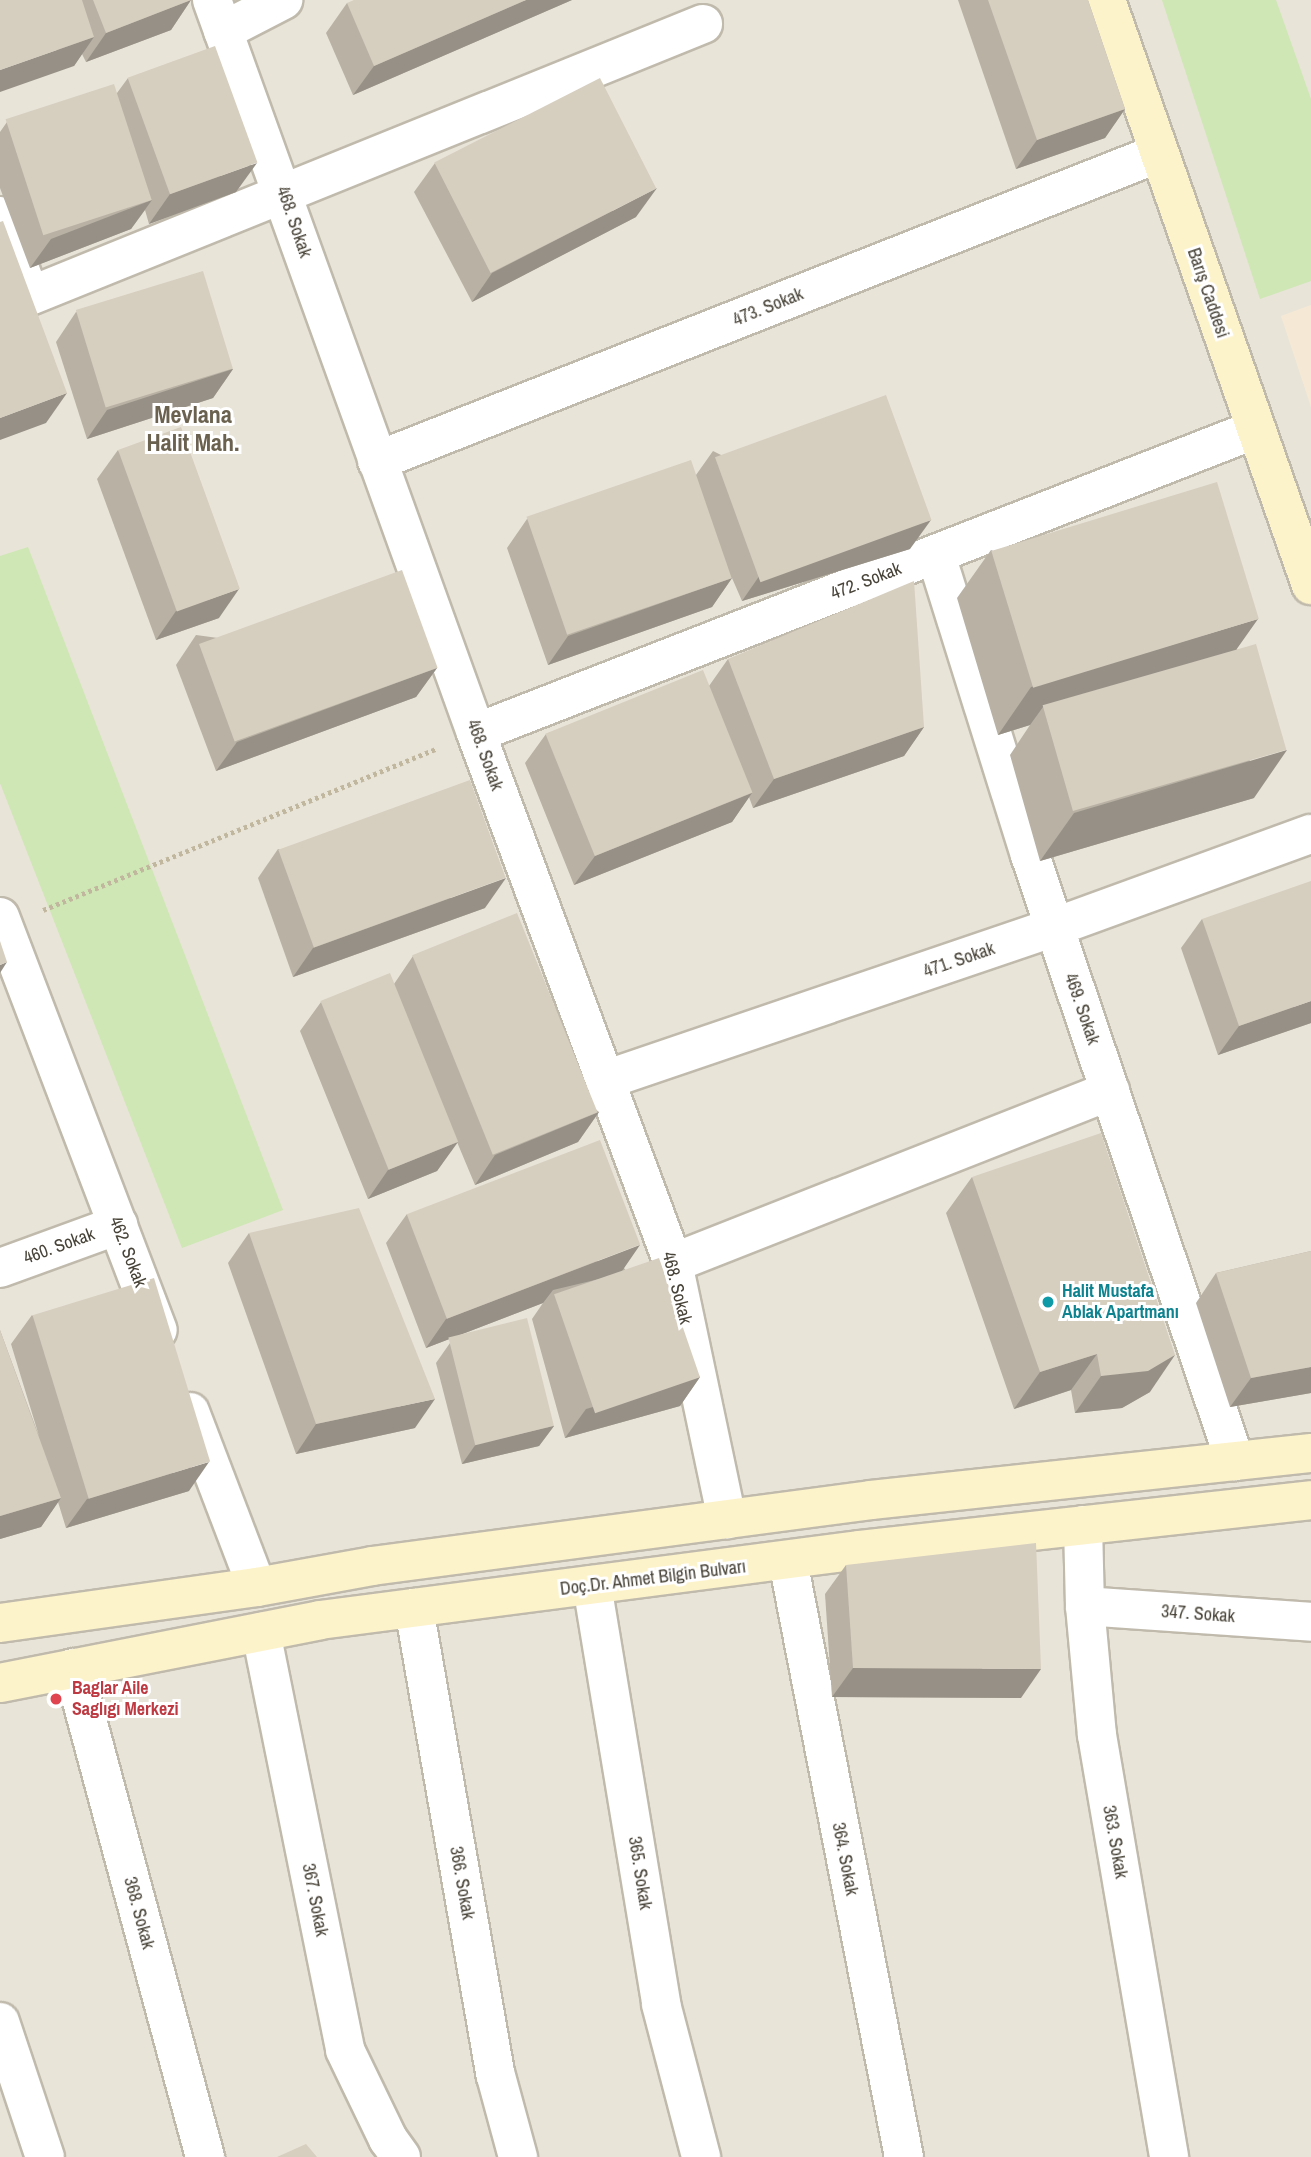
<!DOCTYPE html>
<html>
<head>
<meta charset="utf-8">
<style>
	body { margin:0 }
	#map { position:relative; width:1311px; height:2157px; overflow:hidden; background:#f4f2ea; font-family:"Archivo Narrow",sans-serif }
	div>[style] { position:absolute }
	.residential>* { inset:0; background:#e8e4d8; transform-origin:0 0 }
	.commercial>* { inset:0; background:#f5e9d6 }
	.green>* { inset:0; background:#cee7b4 }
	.path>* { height:4.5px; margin-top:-2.25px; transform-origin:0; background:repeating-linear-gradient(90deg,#c1b69e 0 3.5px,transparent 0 7px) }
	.roads { filter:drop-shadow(2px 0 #c0baac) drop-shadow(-2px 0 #c0baac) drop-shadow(0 2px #c0baac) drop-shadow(0 -2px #c0baac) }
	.street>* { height:38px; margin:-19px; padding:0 19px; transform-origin:19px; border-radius:19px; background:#fff }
	.secondary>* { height:38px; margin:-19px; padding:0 19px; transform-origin:19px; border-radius:19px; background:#fdf3cb }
	.wall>* { inset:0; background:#b8b1a4 }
	.shaded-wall>* { inset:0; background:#969086 }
	.building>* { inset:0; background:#d6cebf; transform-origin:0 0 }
	.dots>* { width:19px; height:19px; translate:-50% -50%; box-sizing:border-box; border:4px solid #fff; border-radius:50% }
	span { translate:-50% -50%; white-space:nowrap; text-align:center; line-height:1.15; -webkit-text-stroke:6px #fff; paint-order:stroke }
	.street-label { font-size:18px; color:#484338 }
	.culture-label { font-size:18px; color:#0d838f; font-weight:700 }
	.left { translate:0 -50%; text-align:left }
	.health-label { font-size:18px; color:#be3a42; font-weight:700 }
	.district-label { font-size:24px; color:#6b614f; font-weight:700 }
</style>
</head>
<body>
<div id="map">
	<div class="residential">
		<i style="left:0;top:0;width:1311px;height:2157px"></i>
	</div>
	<div class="commercial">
		<i style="clip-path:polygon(1311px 305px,1311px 407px,1281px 316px)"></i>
	</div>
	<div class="green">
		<i style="clip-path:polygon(1162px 0,1276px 0,1311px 99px,1311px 281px,1260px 299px)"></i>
		<i style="clip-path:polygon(28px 547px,283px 1210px,182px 1248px,0 783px,0 556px)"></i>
	</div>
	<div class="path">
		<i style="left:43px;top:910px;width:425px;rotate:-22.3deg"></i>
	</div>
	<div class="roads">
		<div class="street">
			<i style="left:212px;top:0;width:779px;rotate:70.19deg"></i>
			<i style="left:476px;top:733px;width:565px;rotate:69.61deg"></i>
			<i style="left:673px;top:1263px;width:262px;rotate:78.1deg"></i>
			<i style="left:223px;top:31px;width:68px;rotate:-27.3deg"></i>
			<i style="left:0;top:216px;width:85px;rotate:69.4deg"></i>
			<i style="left:30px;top:296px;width:726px;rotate:-22.01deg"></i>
			<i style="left:377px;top:461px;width:840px;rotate:-21.5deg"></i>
			<i style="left:936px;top:555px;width:314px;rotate:72.6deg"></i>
			<i style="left:1030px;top:855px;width:640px;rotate:71.31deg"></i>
			<i style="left:476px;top:733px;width:837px;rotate:-21.29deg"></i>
			<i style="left:0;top:917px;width:442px;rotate:69.1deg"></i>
			<i style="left:605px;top:1080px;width:475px;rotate:-18.8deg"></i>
			<i style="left:1055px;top:927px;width:272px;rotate:-20deg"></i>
			<i style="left:673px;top:1263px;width:470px;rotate:-21.5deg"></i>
			<i style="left:0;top:1268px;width:126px;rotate:-20deg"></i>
			<i style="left:190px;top:1412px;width:187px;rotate:69.1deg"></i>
			<i style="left:1083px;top:1525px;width:81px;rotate:88.6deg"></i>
			<i style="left:1085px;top:1606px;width:130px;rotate:84.7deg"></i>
			<i style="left:1097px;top:1735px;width:428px;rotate:80.3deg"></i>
			<i style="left:788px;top:1561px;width:607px;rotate:78.99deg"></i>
			<i style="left:592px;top:1585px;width:425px;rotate:80.6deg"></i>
			<i style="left:661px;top:2004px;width:158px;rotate:75.3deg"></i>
			<i style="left:1085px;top:1606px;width:227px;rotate:4deg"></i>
			<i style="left:414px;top:1608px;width:475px;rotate:80.1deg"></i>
			<i style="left:496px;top:2076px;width:84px;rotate:74.8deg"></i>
			<i style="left:261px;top:1632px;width:426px;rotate:78.6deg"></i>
			<i style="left:345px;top:2050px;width:99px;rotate:64.2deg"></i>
			<i style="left:388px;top:2139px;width:22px;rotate:54deg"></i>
			<i style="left:73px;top:1668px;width:507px;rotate:74.89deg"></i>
			<i style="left:0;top:2022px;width:142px;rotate:71.6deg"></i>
		</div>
		<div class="secondary">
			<i style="left:1106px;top:0;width:620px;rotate:70.69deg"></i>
			<i style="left:0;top:1623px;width:260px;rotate:-8deg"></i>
			<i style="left:257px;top:1587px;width:117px;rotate:-10.3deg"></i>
			<i style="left:372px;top:1566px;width:503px;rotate:-7.53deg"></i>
			<i style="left:871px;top:1500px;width:443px;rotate:-6.1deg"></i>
			<i style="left:0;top:1683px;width:326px;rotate:-11.1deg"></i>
			<i style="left:320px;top:1620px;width:545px;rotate:-7.39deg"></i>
			<i style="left:860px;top:1550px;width:454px;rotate:-6.3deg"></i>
		</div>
	</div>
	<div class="wall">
		<i style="clip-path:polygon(0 0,191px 0,171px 30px,86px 62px,82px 54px,74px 66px)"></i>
		<i style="clip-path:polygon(572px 0,353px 95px,326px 33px,347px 3px)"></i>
		<i style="clip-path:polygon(958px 0,1088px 0,1125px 109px,1105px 138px,1016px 169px)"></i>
		<i style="clip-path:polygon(128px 78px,236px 192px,149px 224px,145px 210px,131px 229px,30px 268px,0 188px,0 132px,7px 122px,117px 93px)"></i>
		<i style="clip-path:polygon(435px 163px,636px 217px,472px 302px,414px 192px)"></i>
		<i style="clip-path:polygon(76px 312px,233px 369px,213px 398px,87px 439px,56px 342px)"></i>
		<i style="clip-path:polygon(118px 450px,219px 618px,156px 640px,97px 479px)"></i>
		<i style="clip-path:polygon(713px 451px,910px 549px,742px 601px,732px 578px,712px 607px,548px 665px,507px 548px,527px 519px,696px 475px)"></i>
		<i style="clip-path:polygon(991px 550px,1237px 649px,1254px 798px,1040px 861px,1010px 755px,1030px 725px,998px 735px,957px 598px)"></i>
		<i style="clip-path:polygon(196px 635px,437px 668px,416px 697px,216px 771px,176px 665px)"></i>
		<i style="clip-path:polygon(728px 659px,924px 727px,904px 756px,753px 808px,749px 797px,732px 822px,574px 885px,525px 763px,546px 734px,709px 686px)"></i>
		<i style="clip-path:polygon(278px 849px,485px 908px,293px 977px,258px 878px)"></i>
		<i style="clip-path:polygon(1202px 919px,1311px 1023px,1218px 1055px,1181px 948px)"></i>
		<i style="clip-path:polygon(413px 956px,599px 1112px,578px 1142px,475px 1185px,457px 1142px,437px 1171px,368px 1199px,300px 1031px,321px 1002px,394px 984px)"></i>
		<i style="clip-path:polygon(972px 1177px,1150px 1392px,1122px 1408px,1075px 1413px,1071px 1390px,1014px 1409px,946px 1213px)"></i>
		<i style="clip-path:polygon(407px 1214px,624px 1268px,700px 1377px,680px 1406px,565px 1438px,532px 1319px,543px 1303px,426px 1348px,386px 1243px)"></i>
		<i style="clip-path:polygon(249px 1233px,415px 1428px,296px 1454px,228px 1263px)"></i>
		<i style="clip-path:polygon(1311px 1251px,1311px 1393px,1230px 1407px,1196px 1303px,1216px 1273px)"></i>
		<i style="clip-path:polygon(32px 1315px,189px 1491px,66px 1528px,58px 1502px,41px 1527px,0 1539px,0 1330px,39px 1436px,11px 1344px)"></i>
		<i style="clip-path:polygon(450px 1343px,554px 1426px,539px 1446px,462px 1464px,436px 1363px)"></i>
		<i style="clip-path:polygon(846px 1565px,1021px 1698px,832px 1697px,825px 1594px)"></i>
	</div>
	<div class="shaded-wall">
		<i style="clip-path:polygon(191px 0,171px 30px,86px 62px,106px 33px)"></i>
		<i style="clip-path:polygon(526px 0,572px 0,353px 95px,374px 66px)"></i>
		<i style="clip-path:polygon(94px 37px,74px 66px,0 92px,0 70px)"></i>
		<i style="clip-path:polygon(1125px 109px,1105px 138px,1016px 169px,1037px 140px)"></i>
		<i style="clip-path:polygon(257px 163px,236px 192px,149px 224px,170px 194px)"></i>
		<i style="clip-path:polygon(657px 188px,636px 217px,472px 302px,492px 273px)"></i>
		<i style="clip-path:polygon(152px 200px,131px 229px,30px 268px,51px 239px)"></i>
		<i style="clip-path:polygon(233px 369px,213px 398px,87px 439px,107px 410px)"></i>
		<i style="clip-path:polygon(67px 393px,46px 423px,0 440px,0 418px)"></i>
		<i style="clip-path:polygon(931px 520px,910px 549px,742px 601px,762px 572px)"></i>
		<i style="clip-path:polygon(732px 578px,712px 607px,548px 665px,568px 636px)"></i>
		<i style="clip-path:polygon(239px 589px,219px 618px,156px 640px,176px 611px)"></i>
		<i style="clip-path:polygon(1258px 619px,1224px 667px,1043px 707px,1030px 725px,998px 735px,1031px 687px)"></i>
		<i style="clip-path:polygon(437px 668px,416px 697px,216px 771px,237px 742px)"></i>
		<i style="clip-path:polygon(924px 727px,904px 756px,753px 808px,774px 779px)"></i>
		<i style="clip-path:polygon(1287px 750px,1254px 798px,1040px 861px,1074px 813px)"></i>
		<i style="clip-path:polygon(752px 793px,732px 822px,574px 885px,595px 856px)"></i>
		<i style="clip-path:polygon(506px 878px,485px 908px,293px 977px,313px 948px)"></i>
		<i style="clip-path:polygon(7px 962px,0 973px,0 965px)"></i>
		<i style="clip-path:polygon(1311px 1001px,1311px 1023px,1218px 1055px,1239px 1026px)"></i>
		<i style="clip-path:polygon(599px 1112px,578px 1142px,475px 1185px,495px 1155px)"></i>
		<i style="clip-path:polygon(458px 1142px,437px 1171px,368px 1199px,388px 1170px)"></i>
		<i style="clip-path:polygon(640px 1245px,620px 1274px,553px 1290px,543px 1303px,426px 1348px,446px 1319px)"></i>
		<i style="clip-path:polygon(1097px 1354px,1071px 1390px,1014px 1409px,1040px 1372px)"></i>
		<i style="clip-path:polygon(1175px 1355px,1150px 1392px,1122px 1408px,1075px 1413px,1101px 1376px)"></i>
		<i style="clip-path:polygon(1311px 1367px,1311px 1393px,1230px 1407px,1251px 1378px)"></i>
		<i style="clip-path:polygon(700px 1377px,680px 1406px,565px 1438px,586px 1409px)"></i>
		<i style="clip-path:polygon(435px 1399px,415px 1428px,296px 1454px,316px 1424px)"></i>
		<i style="clip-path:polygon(554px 1426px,539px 1446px,462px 1464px,476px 1444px)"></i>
		<i style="clip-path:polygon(209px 1462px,189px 1491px,66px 1528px,87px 1499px)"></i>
		<i style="clip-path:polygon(61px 1498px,41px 1527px,0 1539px,0 1516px)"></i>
		<i style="clip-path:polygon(853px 1668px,1041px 1669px,1021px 1698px,832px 1697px)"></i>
	</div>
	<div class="building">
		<i style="clip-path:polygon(0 0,82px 0,94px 37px,0 70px)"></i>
		<i style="clip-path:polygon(93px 0,191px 0,106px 33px)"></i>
		<i style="clip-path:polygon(354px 0,526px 0,374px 66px,347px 3px)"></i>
		<i style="clip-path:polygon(988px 0,1088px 0,1125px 109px,1037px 140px)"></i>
		<i style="left:215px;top:46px;width:124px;height:93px;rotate:70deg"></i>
		<i style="left:600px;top:78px;width:124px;height:186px;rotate:63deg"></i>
		<i style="left:114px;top:84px;width:122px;height:114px;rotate:72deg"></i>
		<i style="clip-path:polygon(3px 221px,67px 393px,0 418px,0 222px)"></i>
		<i style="left:203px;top:271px;width:102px;height:133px;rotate:73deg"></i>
		<i style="left:886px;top:395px;width:133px;height:182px;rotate:70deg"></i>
		<i style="left:181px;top:427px;width:172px;height:67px;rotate:70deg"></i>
		<i style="left:691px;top:460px;width:125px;height:174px;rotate:71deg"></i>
		<i style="left:1217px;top:482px;width:143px;height:236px;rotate:73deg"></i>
		<i style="left:402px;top:570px;width:104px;height:216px;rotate:70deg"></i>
		<i style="clip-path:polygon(914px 581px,924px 727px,774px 779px,728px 659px)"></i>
		<i style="left:1256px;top:644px;width:110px;height:222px;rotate:74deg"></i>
		<i style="left:703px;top:670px;width:132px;height:170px;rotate:68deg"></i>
		<i style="left:470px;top:780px;width:104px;height:204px;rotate:70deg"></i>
		<i style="clip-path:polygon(1311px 881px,1311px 1001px,1239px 1026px,1202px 919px)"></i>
		<i style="left:517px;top:913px;width:215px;height:113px;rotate:68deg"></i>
		<i style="clip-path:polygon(0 941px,7px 962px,0 965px)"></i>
		<i style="left:390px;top:973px;width:182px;height:75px;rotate:68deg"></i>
		<i style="clip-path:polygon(1101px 1133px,1175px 1355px,1148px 1371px,1101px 1376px,1097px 1354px,1040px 1372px,972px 1177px)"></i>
		<i style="left:600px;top:1140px;width:112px;height:207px;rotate:69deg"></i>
		<i style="clip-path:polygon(359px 1208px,435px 1399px,316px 1424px,249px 1233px)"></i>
		<i style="clip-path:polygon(1311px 1251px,1311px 1367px,1251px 1378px,1216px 1273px)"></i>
		<i style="left:659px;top:1258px;width:126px;height:111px;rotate:71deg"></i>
		<i style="left:154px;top:1278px;width:192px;height:127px;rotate:73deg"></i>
		<i style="left:527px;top:1318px;width:111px;height:81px;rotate:76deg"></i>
		<i style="clip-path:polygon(0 1330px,61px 1498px,0 1516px)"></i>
		<i style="clip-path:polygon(1036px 1543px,1041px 1669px,853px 1668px,846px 1565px)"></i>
		<i style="clip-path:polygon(306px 2144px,317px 2157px,277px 2157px)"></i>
	</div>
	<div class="dots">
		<i style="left:1048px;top:1302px;background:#0f9aa8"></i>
		<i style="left:56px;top:1699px;background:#e0444e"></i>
	</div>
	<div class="street-label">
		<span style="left:294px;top:222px;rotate:71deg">468. Sokak</span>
		<span style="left:1208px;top:293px;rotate:71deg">Barış Caddesi</span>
		<span style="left:768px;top:307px;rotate:-22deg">473. Sokak</span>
		<span style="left:866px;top:581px;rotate:-21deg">472. Sokak</span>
		<span style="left:485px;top:755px;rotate:70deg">468. Sokak</span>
		<span style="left:959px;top:960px;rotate:-19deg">471. Sokak</span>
		<span style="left:1082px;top:1009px;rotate:71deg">469. Sokak</span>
		<span style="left:59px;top:1246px;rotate:-20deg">460. Sokak</span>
		<span style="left:128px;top:1252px;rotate:69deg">462. Sokak</span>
		<span style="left:677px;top:1288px;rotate:76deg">468. Sokak</span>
		<span style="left:653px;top:1578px;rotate:-7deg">Doç.Dr. Ahmet Bilgin Bulvarı</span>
		<span style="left:1198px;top:1614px;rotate:4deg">347. Sokak</span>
		<span style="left:1115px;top:1842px;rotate:80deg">363. Sokak</span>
		<span style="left:845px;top:1859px;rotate:79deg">364. Sokak</span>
		<span style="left:640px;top:1873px;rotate:81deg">365. Sokak</span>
		<span style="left:462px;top:1883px;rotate:80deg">366. Sokak</span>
		<span style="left:315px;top:1900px;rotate:79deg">367. Sokak</span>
		<span style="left:139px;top:1913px;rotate:75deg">368. Sokak</span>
	</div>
	<div class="culture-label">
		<span class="left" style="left:1062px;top:1302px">Halit Mustafa<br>Ablak Apartmanı</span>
	</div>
	<div class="health-label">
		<span class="left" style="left:72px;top:1699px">Baglar Aile<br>Saglıgı Merkezi</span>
	</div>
	<div class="district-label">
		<span style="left:193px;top:429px">Mevlana<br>Halit Mah.</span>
	</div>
</div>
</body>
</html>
